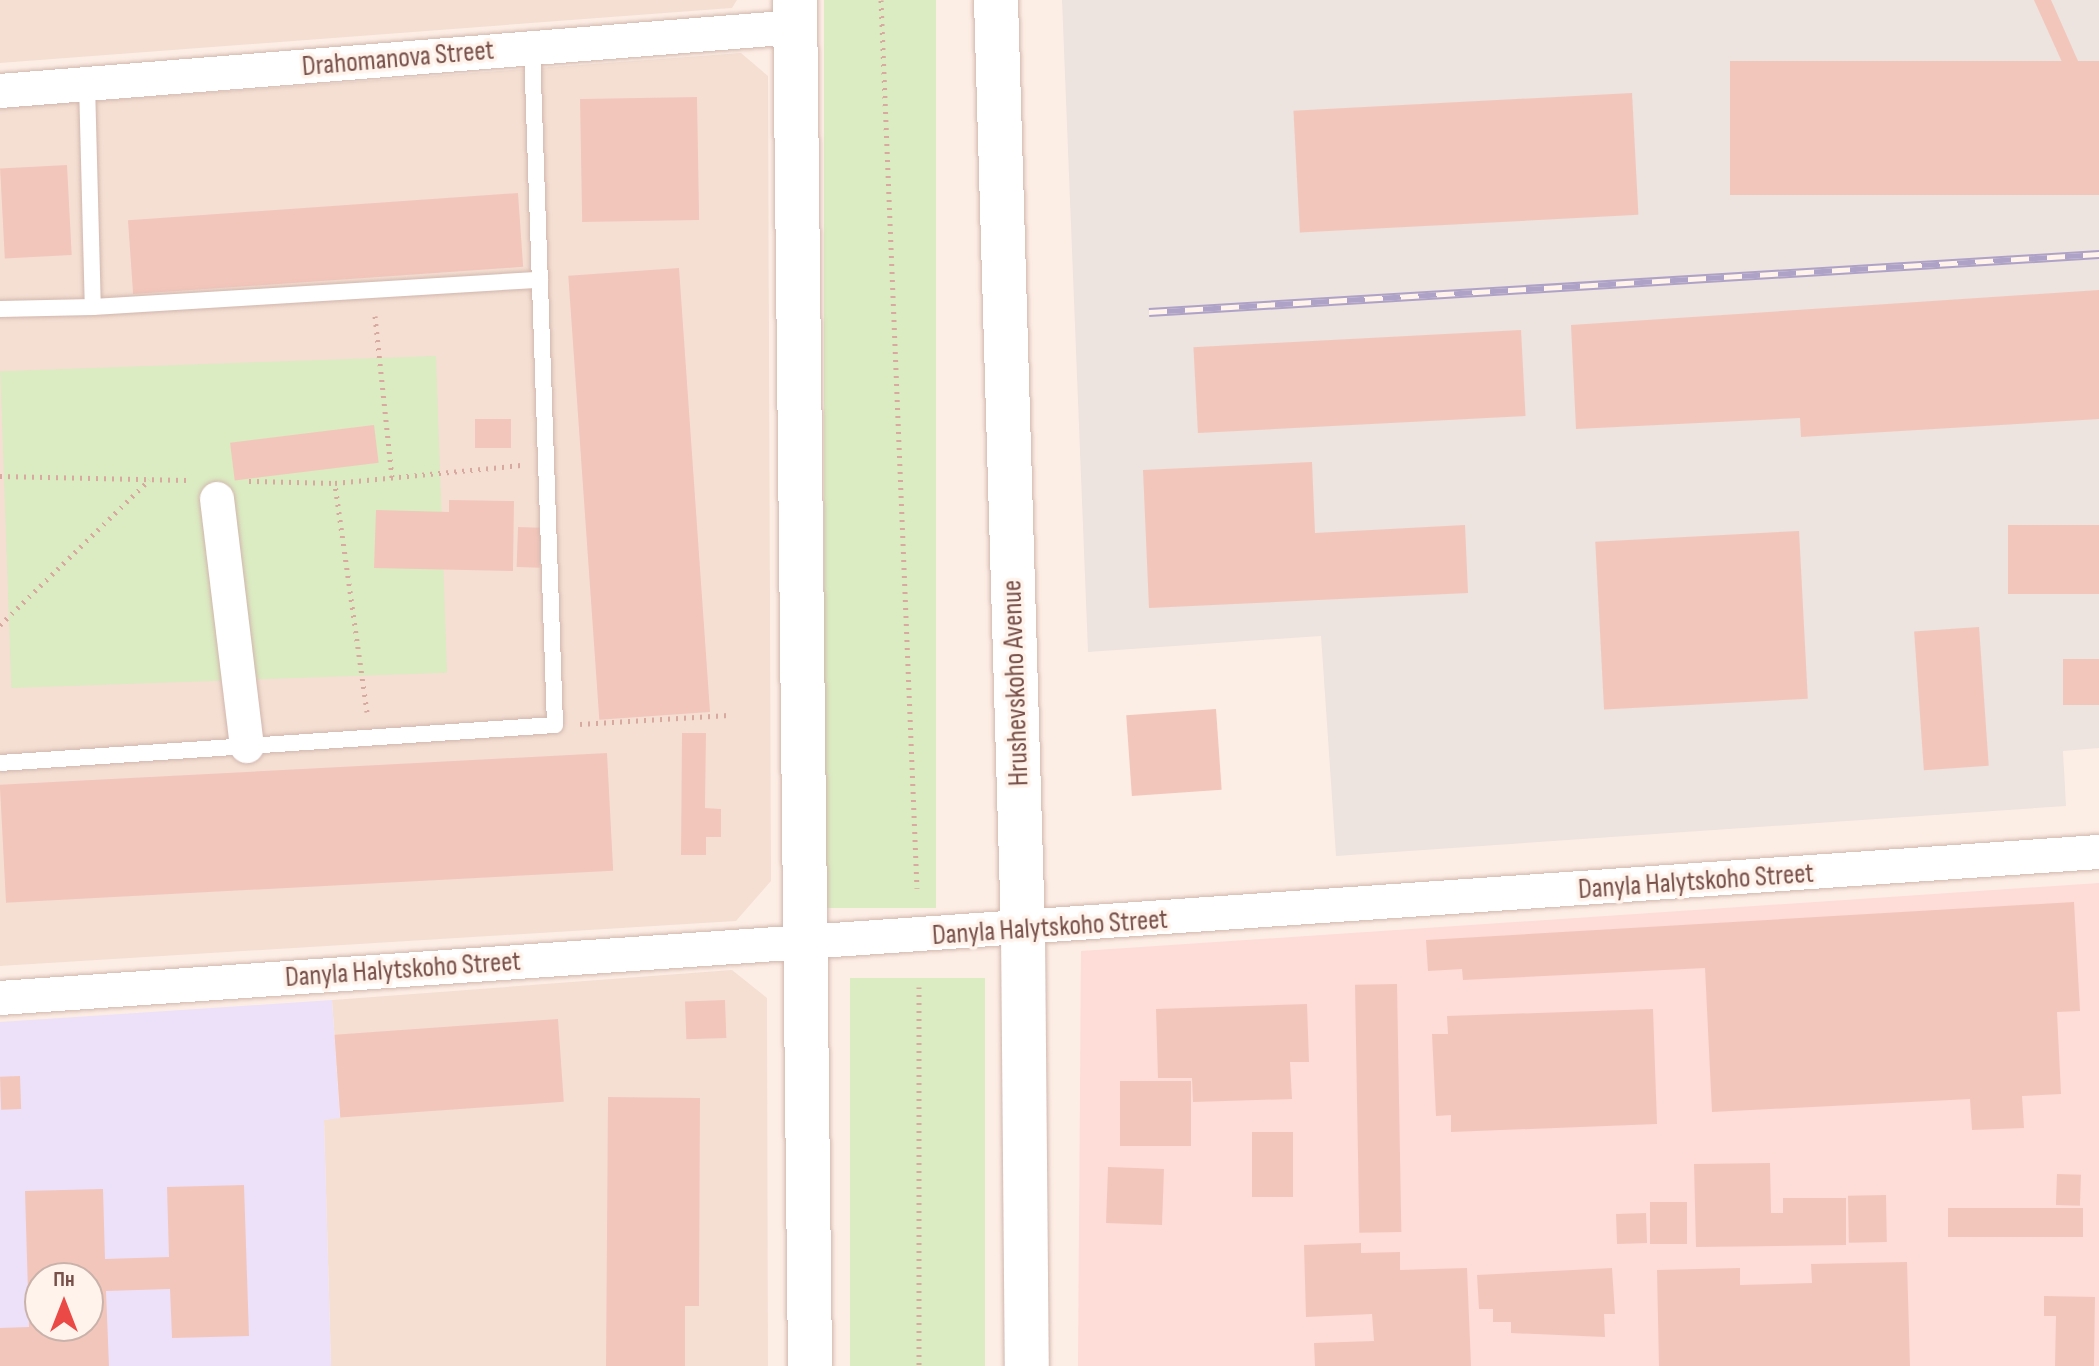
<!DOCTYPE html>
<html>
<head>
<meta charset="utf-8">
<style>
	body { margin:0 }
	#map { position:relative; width:2099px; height:1366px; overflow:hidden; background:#fdeee5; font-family:"Sofia Sans Condensed",sans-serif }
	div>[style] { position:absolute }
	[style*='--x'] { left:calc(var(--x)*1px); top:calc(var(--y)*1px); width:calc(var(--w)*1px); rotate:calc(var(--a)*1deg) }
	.residential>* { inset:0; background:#f5dfd3 }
	.commercial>* { inset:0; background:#fedcd8 }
	.industrial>* { inset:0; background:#ede3df }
	.education>* { inset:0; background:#ece1f9 }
	.green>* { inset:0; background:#dbebc2; transform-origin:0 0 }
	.building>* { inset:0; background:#f3c6bb; transform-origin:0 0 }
	.path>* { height:5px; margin-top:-2.5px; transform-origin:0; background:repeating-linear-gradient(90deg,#d8a99e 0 2px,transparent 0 8px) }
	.roads { filter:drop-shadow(0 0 2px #d1b6ad) drop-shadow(0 0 2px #d1b6ad) }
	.lane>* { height:16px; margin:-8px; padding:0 8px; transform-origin:8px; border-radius:8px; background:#fff }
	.street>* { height:34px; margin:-17px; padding:0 17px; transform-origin:17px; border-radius:17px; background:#fff }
	.secondary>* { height:44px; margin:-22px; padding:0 22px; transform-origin:22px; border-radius:22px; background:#fff }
	.rail>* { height:9px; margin-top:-4.5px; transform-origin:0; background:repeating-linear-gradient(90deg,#fff3eb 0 18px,#afa2c7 0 36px); box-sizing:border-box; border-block:2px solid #afa2c7 }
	span { translate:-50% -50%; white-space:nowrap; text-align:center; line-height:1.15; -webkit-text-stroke:7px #fff3eb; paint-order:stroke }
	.street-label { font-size:28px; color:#775049 }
	.north { position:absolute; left:24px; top:1262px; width:80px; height:80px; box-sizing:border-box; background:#fff3eb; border:2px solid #c9b2aa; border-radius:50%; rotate:0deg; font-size:22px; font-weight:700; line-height:32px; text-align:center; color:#775049 }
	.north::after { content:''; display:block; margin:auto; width:28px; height:36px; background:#ea4946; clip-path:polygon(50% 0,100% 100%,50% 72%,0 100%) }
</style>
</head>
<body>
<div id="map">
	<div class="residential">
		<div style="clip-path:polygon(0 0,737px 0,732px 8px,0 63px)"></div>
		<div style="clip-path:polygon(741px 53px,768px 76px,771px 881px,736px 921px,0 966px,0 108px)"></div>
		<div style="clip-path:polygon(732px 970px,767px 998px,768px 1366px,331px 1366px,324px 1120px,340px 1117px,332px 1000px)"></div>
	</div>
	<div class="commercial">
		<div style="clip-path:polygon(2099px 883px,2099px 1366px,1078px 1366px,1081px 951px)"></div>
	</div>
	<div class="industrial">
		<div style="clip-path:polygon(1062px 0,2099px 0,2099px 748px,2063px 751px,2066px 806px,1336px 856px,1321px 636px,1088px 652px)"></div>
	</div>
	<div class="education">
		<div style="clip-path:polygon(evenodd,332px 1000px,340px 1118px,324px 1120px,331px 1366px,0 1366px,0 1022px,332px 1000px,40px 1278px,88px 1278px,88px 1326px,40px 1326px,40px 1278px)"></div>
	</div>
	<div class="green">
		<div style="left:824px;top:0;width:112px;height:908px"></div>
		<div style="left:436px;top:356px;width:317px;height:436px;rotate:88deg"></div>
		<div style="left:985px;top:978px;width:388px;height:135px;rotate:90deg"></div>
	</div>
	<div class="building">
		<div style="clip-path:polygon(2034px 0,2051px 0,2078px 61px,2062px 62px)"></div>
		<div style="left:2099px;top:61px;width:134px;height:369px;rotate:90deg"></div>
		<div style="left:1632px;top:93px;width:122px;height:339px;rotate:87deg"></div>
		<div style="left:697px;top:97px;width:123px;height:117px;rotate:89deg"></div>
		<div style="left:67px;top:165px;width:90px;height:67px;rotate:87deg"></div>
		<div style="left:518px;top:193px;width:74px;height:391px;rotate:86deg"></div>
		<div style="left:679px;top:268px;width:445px;height:111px;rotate:86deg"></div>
		<div style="clip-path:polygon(2099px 290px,2099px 419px,1801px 437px,1800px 418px,1576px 429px,1571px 325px)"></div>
		<div style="left:1521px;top:330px;width:86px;height:328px;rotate:87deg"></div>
		<div style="left:475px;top:419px;width:36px;height:29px"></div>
		<div style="left:374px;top:425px;width:38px;height:145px;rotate:83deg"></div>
		<div style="clip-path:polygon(1312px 462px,1315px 533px,1465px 525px,1468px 593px,1149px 608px,1143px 470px)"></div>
		<div style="clip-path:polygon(449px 500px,514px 501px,513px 571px,374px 568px,376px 510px,449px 512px)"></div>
		<div style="left:2099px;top:525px;width:69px;height:91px;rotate:90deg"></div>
		<div style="left:518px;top:527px;width:23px;height:40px;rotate:2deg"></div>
		<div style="left:1799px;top:531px;width:168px;height:204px;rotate:87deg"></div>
		<div style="left:1979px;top:627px;width:139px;height:65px;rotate:86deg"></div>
		<div style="left:2099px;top:659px;width:46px;height:36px;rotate:90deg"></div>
		<div style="left:1216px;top:709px;width:81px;height:90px;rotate:86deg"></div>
		<div style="clip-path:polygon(682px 733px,706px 733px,705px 808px,721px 809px,721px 837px,706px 837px,706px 855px,681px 855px)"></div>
		<div style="left:607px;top:753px;width:118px;height:608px;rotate:87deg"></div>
		<div style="clip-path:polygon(2074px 902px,2080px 1011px,2057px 1012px,2061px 1094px,2022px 1096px,2024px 1128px,1972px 1130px,1970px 1099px,1712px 1112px,1705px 968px,1463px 980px,1462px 969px,1428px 971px,1426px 940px)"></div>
		<div style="left:1397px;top:984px;width:248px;height:42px;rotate:89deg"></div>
		<div style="left:725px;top:1000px;width:38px;height:40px;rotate:88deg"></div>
		<div style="clip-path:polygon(1307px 1004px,1309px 1062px,1290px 1062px,1292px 1099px,1193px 1102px,1192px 1078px,1158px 1078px,1156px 1009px)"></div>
		<div style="clip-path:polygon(1653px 1009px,1657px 1124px,1451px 1132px,1451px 1115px,1436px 1116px,1432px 1034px,1448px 1034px,1447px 1016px)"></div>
		<div style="left:558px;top:1019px;width:83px;height:224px;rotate:86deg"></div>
		<div style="left:20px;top:1076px;width:33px;height:20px;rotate:88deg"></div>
		<div style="left:1120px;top:1081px;width:71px;height:65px"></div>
		<div style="clip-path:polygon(608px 1097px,700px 1098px,699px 1306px,685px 1306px,685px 1366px,606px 1366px)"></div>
		<div style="left:1252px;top:1132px;width:41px;height:65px"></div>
		<div style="clip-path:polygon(1770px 1163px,1771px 1213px,1783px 1213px,1783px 1198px,1846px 1198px,1846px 1245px,1696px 1247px,1694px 1164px)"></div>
		<div style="left:1108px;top:1167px;width:56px;height:56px;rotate:2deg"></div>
		<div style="left:2057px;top:1174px;width:24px;height:31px;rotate:2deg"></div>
		<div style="clip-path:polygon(evenodd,244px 1185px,249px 1336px,172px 1338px,170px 1289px,106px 1291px,109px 1366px,0 1366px,0 1328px,29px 1327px,25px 1191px,103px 1189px,105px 1259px,169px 1257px,167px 1187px,244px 1185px,40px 1278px,88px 1278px,88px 1326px,40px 1326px,40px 1278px)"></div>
		<div style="left:1886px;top:1195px;width:47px;height:38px;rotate:89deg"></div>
		<div style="left:1650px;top:1202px;width:37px;height:42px"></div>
		<div style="left:2083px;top:1208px;width:29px;height:135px;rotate:90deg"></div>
		<div style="left:1646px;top:1213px;width:30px;height:30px;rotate:88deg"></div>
		<div style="clip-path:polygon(1361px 1243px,1361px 1253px,1400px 1252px,1400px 1270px,1467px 1268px,1471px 1366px,1315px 1366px,1314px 1343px,1374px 1341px,1372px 1314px,1306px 1317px,1304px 1245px)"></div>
		<div style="clip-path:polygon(1907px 1262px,1910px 1366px,1659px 1366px,1657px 1270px,1740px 1268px,1740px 1285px,1812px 1283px,1811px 1264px)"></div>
		<div style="clip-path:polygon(1612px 1268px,1615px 1314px,1604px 1314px,1605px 1337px,1511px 1333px,1511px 1322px,1493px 1322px,1493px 1309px,1479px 1309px,1477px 1275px)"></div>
		<div style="clip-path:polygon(2044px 1296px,2095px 1297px,2094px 1366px,2055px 1366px,2056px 1316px,2044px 1316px)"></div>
	</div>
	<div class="path">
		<div style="--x:881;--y:0;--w:889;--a:87.68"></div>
		<div style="--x:375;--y:316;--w:163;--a:84"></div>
		<div style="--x:0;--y:476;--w:187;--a:1.2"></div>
		<div style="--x:249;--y:481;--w:86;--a:1.3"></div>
		<div style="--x:0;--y:625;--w:208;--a:-44.2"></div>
		<div style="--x:367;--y:712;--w:231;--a:-98"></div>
		<div style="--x:335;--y:483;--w:187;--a:-5.5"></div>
		<div style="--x:580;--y:724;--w:149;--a:-3.5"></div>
		<div style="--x:919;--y:987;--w:379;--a:90"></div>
	</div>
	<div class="roads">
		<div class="lane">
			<div style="--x:87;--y:84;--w:223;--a:88.5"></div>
			<div style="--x:93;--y:307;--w:448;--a:-3.5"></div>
			<div style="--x:0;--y:309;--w:93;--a:-1.2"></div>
			<div style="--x:0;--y:763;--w:556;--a:-3.92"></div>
			<div style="--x:555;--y:725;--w:676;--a:-91.95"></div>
		</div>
		<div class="street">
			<div style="--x:0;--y:91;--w:799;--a:-4.6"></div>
			<div style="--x:217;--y:499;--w:249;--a:83.1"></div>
			<div style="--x:0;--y:998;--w:2104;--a:-3.98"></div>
		</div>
		<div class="secondary">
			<div style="--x:795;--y:0;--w:1366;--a:89.37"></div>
			<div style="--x:996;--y:0;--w:932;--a:88.34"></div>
			<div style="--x:1023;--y:932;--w:434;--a:89.5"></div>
		</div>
	</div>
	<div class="rail">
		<div style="--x:1149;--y:312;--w:952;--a:-3.49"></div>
	</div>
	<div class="street-label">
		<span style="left:398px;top:59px;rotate:-5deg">Drahomanova Street</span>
		<span style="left:1016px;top:683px;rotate:-92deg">Hrushevskoho Avenue</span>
		<span style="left:1696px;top:882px;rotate:-4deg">Danyla Halytskoho Street</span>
		<span style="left:1050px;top:928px;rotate:-4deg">Danyla Halytskoho Street</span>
		<span style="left:403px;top:970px;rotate:-4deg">Danyla Halytskoho Street</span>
	</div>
	<div class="north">Пн</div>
</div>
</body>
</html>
